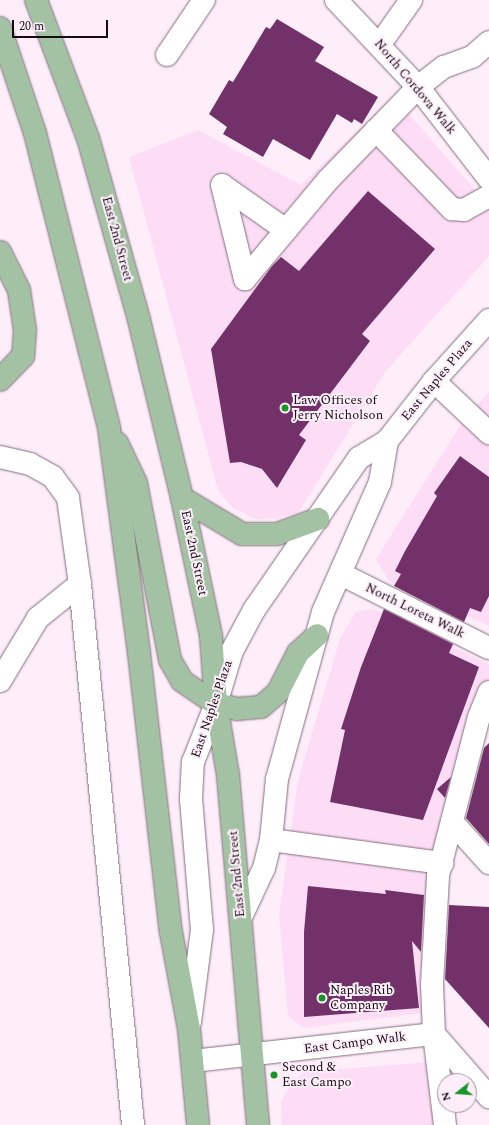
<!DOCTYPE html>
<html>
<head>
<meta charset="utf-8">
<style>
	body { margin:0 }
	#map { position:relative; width:489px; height:1125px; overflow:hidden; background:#fdeef9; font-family:Spectral,serif }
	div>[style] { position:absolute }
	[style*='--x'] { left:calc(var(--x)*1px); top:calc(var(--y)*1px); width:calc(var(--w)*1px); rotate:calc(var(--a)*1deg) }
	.built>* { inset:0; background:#fdddf6 }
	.building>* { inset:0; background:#733169 }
	.roads { filter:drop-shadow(0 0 1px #836d7e) drop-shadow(0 0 1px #836d7e) }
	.minor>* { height:22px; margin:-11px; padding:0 11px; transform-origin:11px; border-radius:11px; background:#fff }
	.major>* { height:22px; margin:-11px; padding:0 11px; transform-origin:11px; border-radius:11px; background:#a3c1a3 }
	.dots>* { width:11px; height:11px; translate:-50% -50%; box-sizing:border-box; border:2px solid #fdeef9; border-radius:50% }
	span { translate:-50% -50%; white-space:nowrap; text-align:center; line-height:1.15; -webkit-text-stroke:4px #fdeef9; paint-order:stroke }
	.street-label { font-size:13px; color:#140c12 }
	.poi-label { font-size:13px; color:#140c12 }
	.left { translate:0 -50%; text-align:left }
	.north { position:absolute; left:437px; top:1073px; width:40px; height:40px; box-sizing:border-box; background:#fdeef9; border:1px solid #a0949d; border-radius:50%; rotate:253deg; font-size:11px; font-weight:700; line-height:16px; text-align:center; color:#140c12 }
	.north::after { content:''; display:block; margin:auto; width:14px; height:18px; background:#159629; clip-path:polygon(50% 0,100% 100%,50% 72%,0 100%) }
	.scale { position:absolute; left:12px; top:20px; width:96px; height:18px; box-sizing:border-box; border:2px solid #140c12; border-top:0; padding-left:5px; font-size:12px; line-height:14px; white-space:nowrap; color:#140c12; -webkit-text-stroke:3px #fdeef9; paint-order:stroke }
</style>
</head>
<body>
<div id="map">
	<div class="built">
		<div style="clip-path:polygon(393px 96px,489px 206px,489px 256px,385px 372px,299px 512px,278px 518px,256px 519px,233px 508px,218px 490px,129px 157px,198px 130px,301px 185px)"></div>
		<div style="clip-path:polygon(489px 392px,489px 626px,389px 581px,376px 559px,463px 421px)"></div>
		<div style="clip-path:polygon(373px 609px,489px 664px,489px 715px,442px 902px,437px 1011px,304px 1028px,288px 1016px,279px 916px,298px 780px,340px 639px,356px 612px)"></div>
		<div style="clip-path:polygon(442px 1061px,448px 1125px,282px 1125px,281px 1102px,292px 1082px,305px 1072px)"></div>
	</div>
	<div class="building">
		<div style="clip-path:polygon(277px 19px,324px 47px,315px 61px,378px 97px,362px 124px,354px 119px,352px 123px,337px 114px,310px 160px,273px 139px,263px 157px,223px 134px,227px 127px,209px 114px,229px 80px,233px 82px,266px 27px,270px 29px)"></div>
		<div style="clip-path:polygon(368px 191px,435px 249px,362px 334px,370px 341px,299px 435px,306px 440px,277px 488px,262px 469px,241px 462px,230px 463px,211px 349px,272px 266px,281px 257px,299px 271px)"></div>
		<div style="clip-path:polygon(460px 456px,489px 477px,489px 596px,481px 612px,470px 608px,464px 622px,394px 586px,401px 574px,395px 571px,405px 551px,437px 496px,434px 493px)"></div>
		<div style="clip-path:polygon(384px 609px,453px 644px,449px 653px,479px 667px,423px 820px,330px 802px,345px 730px,341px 729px,361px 667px)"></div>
		<div style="clip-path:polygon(489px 743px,489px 844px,466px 818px,484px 748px)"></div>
		<div style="clip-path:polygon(451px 777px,445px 798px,437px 789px)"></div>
		<div style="clip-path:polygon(308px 886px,386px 894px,385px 890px,424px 895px,421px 952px,412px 941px,419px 1008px,304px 1017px,304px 932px)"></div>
		<div style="clip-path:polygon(449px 905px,489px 907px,489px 1028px,445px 979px)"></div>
	</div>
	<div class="roads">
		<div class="minor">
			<div style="--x:336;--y:0;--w:120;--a:46.7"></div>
			<div style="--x:418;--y:87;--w:116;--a:52.3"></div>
			<div style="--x:380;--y:44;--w:54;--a:-54.8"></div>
			<div style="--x:167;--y:55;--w:66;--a:-56.1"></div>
			<div style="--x:376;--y:130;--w:110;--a:46.1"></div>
			<div style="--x:452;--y:209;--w:12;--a:5"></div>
			<div style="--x:464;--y:210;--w:29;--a:-29"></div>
			<div style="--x:286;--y:230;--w:78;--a:-144.9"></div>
			<div style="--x:222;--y:185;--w:97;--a:76.3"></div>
			<div style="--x:245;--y:279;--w:129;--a:-50"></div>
			<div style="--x:328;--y:180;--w:129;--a:-45.9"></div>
			<div style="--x:418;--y:87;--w:33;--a:-38"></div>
			<div style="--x:444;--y:67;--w:30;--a:-20"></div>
			<div style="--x:472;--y:57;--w:23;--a:-41"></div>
			<div style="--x:434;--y:381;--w:76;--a:43.4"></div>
			<div style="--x:0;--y:457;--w:31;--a:13"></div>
			<div style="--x:30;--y:464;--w:26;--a:29"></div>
			<div style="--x:53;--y:477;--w:26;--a:54"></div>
			<div style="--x:68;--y:498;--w:87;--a:82.1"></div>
			<div style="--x:80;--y:584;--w:544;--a:84.4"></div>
			<div style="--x:341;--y:574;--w:165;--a:26.6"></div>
			<div style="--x:0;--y:681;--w:74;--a:-58.9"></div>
			<div style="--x:38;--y:618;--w:54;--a:-39"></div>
			<div style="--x:453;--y:823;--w:54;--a:48"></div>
			<div style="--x:271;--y:840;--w:173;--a:7.7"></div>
			<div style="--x:241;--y:917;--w:54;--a:-64.9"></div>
			<div style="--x:264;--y:868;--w:29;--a:-76"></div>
			<div style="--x:271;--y:840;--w:61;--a:-84.4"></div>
			<div style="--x:277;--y:779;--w:173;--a:-74.6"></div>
			<div style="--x:323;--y:612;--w:142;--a:-66.3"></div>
			<div style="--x:380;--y:482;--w:42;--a:-80.3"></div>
			<div style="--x:190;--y:1022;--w:93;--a:-82.6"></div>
			<div style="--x:202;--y:930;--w:132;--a:-94.8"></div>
			<div style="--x:191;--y:798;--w:36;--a:-87"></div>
			<div style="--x:193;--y:762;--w:62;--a:-68.4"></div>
			<div style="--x:216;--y:704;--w:55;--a:-73.2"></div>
			<div style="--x:232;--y:651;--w:47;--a:-61.8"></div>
			<div style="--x:254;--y:610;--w:185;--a:-55.4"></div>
			<div style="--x:359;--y:458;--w:33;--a:-31"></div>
			<div style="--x:387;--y:441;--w:76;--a:-51.9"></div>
			<div style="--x:434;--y:381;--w:82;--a:-48"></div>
			<div style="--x:193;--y:1061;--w:243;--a:-6.4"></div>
			<div style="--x:434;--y:1034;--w:84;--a:48.9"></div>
			<div style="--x:445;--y:1125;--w:92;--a:-96.9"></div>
			<div style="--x:434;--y:1034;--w:50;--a:-92.3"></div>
			<div style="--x:432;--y:984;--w:109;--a:-86.8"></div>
			<div style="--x:438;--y:875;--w:163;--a:-75.5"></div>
			<div style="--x:479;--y:717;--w:27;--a:-68"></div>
		</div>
		<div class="major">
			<div style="--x:36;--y:0;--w:147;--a:69.4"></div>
			<div style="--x:88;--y:138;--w:189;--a:74.3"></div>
			<div style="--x:139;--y:320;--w:183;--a:76.4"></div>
			<div style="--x:182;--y:498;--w:141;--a:78.1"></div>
			<div style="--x:211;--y:636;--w:68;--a:85.8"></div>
			<div style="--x:216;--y:704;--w:72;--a:80.4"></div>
			<div style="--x:228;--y:775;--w:351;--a:85.1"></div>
			<div style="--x:0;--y:28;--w:111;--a:71.6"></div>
			<div style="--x:35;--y:133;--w:304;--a:75.9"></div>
			<div style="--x:109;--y:428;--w:227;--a:82.4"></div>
			<div style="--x:139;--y:653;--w:281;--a:83.5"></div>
			<div style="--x:171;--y:932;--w:99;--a:79.5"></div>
			<div style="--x:189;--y:1029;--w:96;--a:84.6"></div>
			<div style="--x:0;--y:252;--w:42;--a:63.4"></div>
			<div style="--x:19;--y:290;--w:40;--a:81.5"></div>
			<div style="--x:25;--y:330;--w:26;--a:94"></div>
			<div style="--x:23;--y:356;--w:33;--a:134"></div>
			<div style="--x:117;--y:443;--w:44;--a:64.6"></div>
			<div style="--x:136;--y:483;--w:180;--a:79.1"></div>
			<div style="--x:170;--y:660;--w:24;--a:60"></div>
			<div style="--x:182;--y:681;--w:41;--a:34.1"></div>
			<div style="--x:216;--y:704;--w:22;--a:13"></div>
			<div style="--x:237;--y:709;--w:24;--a:-5"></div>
			<div style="--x:261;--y:707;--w:23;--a:-41"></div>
			<div style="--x:278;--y:692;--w:44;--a:-62.9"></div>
			<div style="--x:298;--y:653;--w:26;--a:-43"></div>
			<div style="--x:182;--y:498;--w:70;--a:31"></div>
			<div style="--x:242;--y:534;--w:35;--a:0"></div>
			<div style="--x:277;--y:534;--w:44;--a:-20.1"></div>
		</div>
	</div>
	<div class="dots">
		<div style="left:285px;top:408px;background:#159629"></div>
		<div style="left:322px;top:998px;background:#159629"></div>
		<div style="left:274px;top:1075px;background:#159629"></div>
	</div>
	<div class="street-label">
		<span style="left:415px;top:87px;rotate:50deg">North Cordova Walk</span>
		<span style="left:117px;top:239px;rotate:75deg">East 2nd Street</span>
		<span style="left:437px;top:380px;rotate:-50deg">East Naples Plaza</span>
		<span style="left:194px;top:553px;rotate:78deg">East 2nd Street</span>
		<span style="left:415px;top:611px;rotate:26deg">North Loreta Walk</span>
		<span style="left:212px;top:709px;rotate:-71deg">East Naples Plaza</span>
		<span style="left:237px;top:874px;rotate:-95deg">East 2nd Street</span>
		<span style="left:355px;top:1043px;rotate:-7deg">East Campo Walk</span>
	</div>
	<div class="poi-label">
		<span class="left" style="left:293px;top:408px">Law Offices of<br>Jerry Nicholson</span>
		<span class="left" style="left:330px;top:998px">Naples Rib<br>Company</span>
		<span class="left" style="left:282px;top:1075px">Second &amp;<br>East Campo</span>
	</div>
	<div class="north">N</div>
	<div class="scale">20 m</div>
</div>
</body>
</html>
